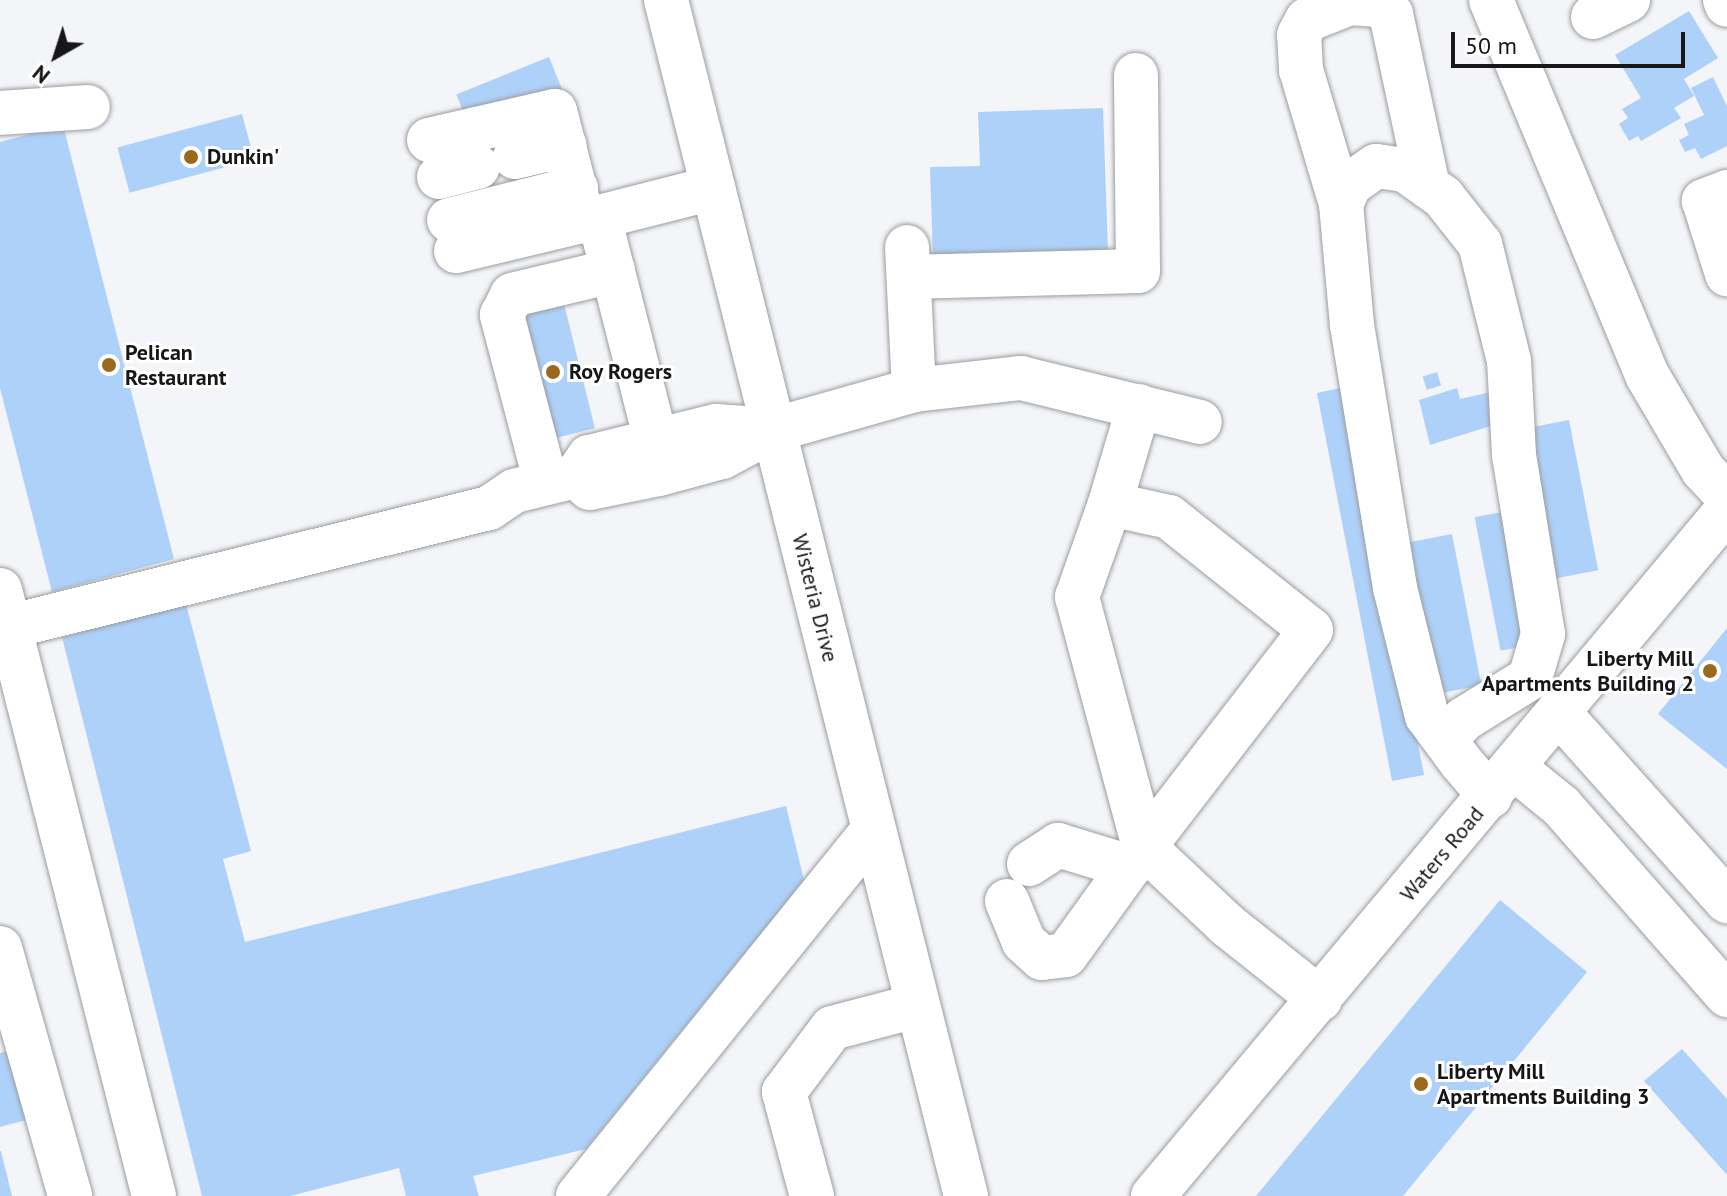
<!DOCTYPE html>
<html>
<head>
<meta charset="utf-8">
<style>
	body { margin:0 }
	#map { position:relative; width:1727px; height:1196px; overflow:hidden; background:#f3f5f8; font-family:"PT Sans",sans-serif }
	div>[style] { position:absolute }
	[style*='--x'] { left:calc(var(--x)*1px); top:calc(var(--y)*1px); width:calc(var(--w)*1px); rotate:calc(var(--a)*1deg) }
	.building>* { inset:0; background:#aed1f9; transform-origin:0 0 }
	.roads { filter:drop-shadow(0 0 2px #9b9d9f) drop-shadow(0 0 2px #9b9d9f) }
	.minor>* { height:44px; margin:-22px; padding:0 22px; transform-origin:22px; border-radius:22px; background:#fff }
	.dots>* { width:22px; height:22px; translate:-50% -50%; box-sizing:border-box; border:4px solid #fff; border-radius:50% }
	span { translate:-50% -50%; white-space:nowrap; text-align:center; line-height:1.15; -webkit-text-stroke:6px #fff; paint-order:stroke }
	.poi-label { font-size:22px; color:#171718; font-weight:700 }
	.left { translate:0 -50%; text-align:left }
	.right { translate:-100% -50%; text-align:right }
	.street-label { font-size:22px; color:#171718 }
	.north { position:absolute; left:16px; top:16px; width:80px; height:80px; -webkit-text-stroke:6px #fff; paint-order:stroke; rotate:219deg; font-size:22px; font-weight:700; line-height:32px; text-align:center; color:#171718 }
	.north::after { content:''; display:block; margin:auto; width:28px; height:36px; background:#171718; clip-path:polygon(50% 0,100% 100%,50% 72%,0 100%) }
	.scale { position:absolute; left:1451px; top:32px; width:234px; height:36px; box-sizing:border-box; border:4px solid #171718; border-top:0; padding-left:10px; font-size:24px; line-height:28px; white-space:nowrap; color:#171718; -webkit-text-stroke:6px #fff; paint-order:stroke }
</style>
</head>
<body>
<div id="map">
	<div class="building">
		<div style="clip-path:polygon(1689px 11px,1718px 58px,1684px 79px,1694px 96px,1674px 108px,1681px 118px,1641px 141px,1638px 136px,1629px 141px,1619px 124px,1628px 118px,1622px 109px,1641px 98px,1615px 55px)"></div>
		<div style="left:549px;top:57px;width:40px;height:100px;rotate:68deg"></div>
		<div style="clip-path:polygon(1713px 77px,1727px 106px,1727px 146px,1701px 159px,1695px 148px,1685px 152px,1679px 140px,1689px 135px,1684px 124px,1704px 115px,1691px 88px)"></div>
		<div style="clip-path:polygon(1103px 108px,1108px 253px,933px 259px,930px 167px,980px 166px,978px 112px)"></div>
		<div style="left:242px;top:114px;width:47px;height:129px;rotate:75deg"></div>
		<div style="clip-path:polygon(63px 125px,174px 559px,52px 592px,0 388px,0 142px)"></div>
		<div style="left:564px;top:304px;width:128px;height:52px;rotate:76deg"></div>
		<div style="left:1437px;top:372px;width:14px;height:15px;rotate:73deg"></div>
		<div style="clip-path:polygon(1355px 385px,1360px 446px,1424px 775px,1392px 781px,1317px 393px)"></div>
		<div style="clip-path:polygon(1457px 388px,1460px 399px,1491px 392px,1500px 423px,1430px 445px,1419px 400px)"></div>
		<div style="left:1569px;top:420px;width:153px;height:48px;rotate:79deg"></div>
		<div style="left:1507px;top:511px;width:136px;height:33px;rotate:79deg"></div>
		<div style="left:1452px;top:534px;width:154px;height:50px;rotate:79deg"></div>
		<div style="clip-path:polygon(186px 604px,251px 851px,223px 859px,245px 942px,786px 806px,804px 880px,586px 1149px,473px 1176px,479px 1196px,406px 1196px,399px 1168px,290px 1196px,202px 1196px,62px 637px)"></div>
		<div style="clip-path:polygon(1727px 628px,1727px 769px,1658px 714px)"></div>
		<div style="clip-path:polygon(1500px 900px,1587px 972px,1403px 1196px,1256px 1196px)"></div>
		<div style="clip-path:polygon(1682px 1049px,1727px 1099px,1727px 1175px,1644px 1081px)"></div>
		<div style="clip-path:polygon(13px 1050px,30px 1119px,0 1127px,0 1053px)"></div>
		<div style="clip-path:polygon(0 1151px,1px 1151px,12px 1196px,0 1196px)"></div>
	</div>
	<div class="roads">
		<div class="minor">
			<div style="--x:666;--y:0;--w:1233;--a:75.92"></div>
			<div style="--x:1491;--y:0;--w:406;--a:67.4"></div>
			<div style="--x:1647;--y:375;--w:110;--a:59.5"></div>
			<div style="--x:1703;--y:470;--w:35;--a:47"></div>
			<div style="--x:1725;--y:0;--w:5;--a:68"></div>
			<div style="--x:1593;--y:17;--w:39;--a:-26"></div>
			<div style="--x:0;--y:113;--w:88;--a:-3.9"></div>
			<div style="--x:429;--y:140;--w:129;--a:-13"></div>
			<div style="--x:555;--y:111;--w:114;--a:75.7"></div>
			<div style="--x:515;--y:157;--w:51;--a:-13.5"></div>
			<div style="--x:439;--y:177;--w:40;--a:-14.4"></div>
			<div style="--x:1727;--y:192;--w:25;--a:159"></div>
			<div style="--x:1704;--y:201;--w:77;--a:72.5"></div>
			<div style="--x:1341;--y:204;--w:140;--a:-106.6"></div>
			<div style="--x:1301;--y:70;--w:35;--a:-93"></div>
			<div style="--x:1299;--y:35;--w:17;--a:-62"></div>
			<div style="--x:1307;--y:20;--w:46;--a:-21.6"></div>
			<div style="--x:1350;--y:3;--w:28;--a:4"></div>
			<div style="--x:1378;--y:5;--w:16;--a:35"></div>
			<div style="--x:1391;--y:14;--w:176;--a:77.9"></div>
			<div style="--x:599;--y:217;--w:118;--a:-14.3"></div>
			<div style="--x:449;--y:220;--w:131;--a:-14.1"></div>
			<div style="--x:456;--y:251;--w:147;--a:-13.4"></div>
			<div style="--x:599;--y:217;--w:231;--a:75.7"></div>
			<div style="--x:909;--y:277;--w:229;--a:-1.5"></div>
			<div style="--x:1138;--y:271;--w:196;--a:-90.6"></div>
			<div style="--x:914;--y:390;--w:108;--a:-6.4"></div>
			<div style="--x:1021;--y:378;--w:184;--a:13.8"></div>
			<div style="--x:576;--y:476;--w:18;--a:41"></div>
			<div style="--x:590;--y:488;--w:70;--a:-11.5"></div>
			<div style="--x:659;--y:474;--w:65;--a:-15.1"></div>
			<div style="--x:722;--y:457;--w:58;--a:-27.9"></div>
			<div style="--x:773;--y:430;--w:147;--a:-15.8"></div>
			<div style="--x:914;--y:390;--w:143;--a:-92.8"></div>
			<div style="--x:546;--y:483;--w:174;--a:-104.7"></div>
			<div style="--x:502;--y:315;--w:22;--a:-63"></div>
			<div style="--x:512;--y:295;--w:104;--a:-13.4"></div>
			<div style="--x:1110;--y:504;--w:60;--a:12.4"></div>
			<div style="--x:1169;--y:517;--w:181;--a:38.5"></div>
			<div style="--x:1311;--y:630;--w:274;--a:127.6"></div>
			<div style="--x:1144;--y:847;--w:259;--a:-105"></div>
			<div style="--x:1077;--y:597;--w:99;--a:-70.5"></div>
			<div style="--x:1110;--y:504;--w:102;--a:-73.5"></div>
			<div style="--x:0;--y:590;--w:625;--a:75.74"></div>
			<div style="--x:0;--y:629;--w:504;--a:-13.9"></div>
			<div style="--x:489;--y:508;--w:30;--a:-34"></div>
			<div style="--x:514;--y:491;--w:64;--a:-13.6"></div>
			<div style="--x:576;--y:476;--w:23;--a:-56"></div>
			<div style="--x:589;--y:457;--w:131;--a:-13.7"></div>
			<div style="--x:716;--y:426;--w:57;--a:4"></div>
			<div style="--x:1558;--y:712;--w:254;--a:48.2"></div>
			<div style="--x:1445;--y:740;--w:28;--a:-48"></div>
			<div style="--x:1464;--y:719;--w:78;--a:-31.8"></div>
			<div style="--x:1530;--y:678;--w:46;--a:-73.5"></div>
			<div style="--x:1543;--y:634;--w:181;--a:-99.2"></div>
			<div style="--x:1514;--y:455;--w:94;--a:-93"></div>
			<div style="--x:1509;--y:361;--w:121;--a:-103.9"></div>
			<div style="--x:1480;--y:244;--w:60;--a:-128.2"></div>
			<div style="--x:1443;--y:197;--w:47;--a:-144.6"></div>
			<div style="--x:1405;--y:170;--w:29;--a:-172"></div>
			<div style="--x:1376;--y:166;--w:32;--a:145"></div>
			<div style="--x:1350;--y:184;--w:22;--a:114"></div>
			<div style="--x:1341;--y:204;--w:121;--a:84.8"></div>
			<div style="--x:1352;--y:325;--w:266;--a:80.7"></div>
			<div style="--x:1395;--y:588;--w:132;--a:76"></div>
			<div style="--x:1427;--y:716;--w:57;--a:53.5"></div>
			<div style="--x:1461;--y:762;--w:45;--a:49.5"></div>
			<div style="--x:1513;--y:767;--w:62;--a:39.1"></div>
			<div style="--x:1561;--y:806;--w:252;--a:48.7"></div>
			<div style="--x:1029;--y:864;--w:35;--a:-33"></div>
			<div style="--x:1058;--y:845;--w:75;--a:17"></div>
			<div style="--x:1007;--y:901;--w:44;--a:67.5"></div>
			<div style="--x:1024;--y:942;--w:24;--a:42"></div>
			<div style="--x:1042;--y:958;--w:24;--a:-7"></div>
			<div style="--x:1066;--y:955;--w:133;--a:-54.2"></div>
			<div style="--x:1144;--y:847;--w:114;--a:43.2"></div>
			<div style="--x:1227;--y:925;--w:119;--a:38.5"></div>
			<div style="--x:0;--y:948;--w:258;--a:74.2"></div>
			<div style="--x:578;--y:1196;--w:470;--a:-51.1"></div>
			<div style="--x:812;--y:1196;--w:108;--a:-105.1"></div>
			<div style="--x:784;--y:1092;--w:80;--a:-53.1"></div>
			<div style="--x:832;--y:1028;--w:87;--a:-14.7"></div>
			<div style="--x:1153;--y:1196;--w:894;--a:-50.08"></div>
		</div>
	</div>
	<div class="dots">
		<div style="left:191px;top:157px;background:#9b691d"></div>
		<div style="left:109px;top:365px;background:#9b691d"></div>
		<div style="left:553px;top:372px;background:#9b691d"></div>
		<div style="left:1710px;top:671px;background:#9b691d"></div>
		<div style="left:1421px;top:1084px;background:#9b691d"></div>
	</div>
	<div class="poi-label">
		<span class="left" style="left:207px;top:157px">Dunkin'</span>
		<span class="left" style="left:125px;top:365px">Pelican<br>Restaurant</span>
		<span class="left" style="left:569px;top:372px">Roy Rogers</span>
		<span class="right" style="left:1694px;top:671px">Liberty Mill<br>Apartments Building 2</span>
		<span class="left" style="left:1437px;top:1084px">Liberty Mill<br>Apartments Building 3</span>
	</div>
	<div class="street-label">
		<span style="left:815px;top:598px;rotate:76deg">Wisteria Drive</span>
		<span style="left:1442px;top:854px;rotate:-50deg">Waters Road</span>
	</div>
	<div class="north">N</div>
	<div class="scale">50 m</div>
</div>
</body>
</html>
